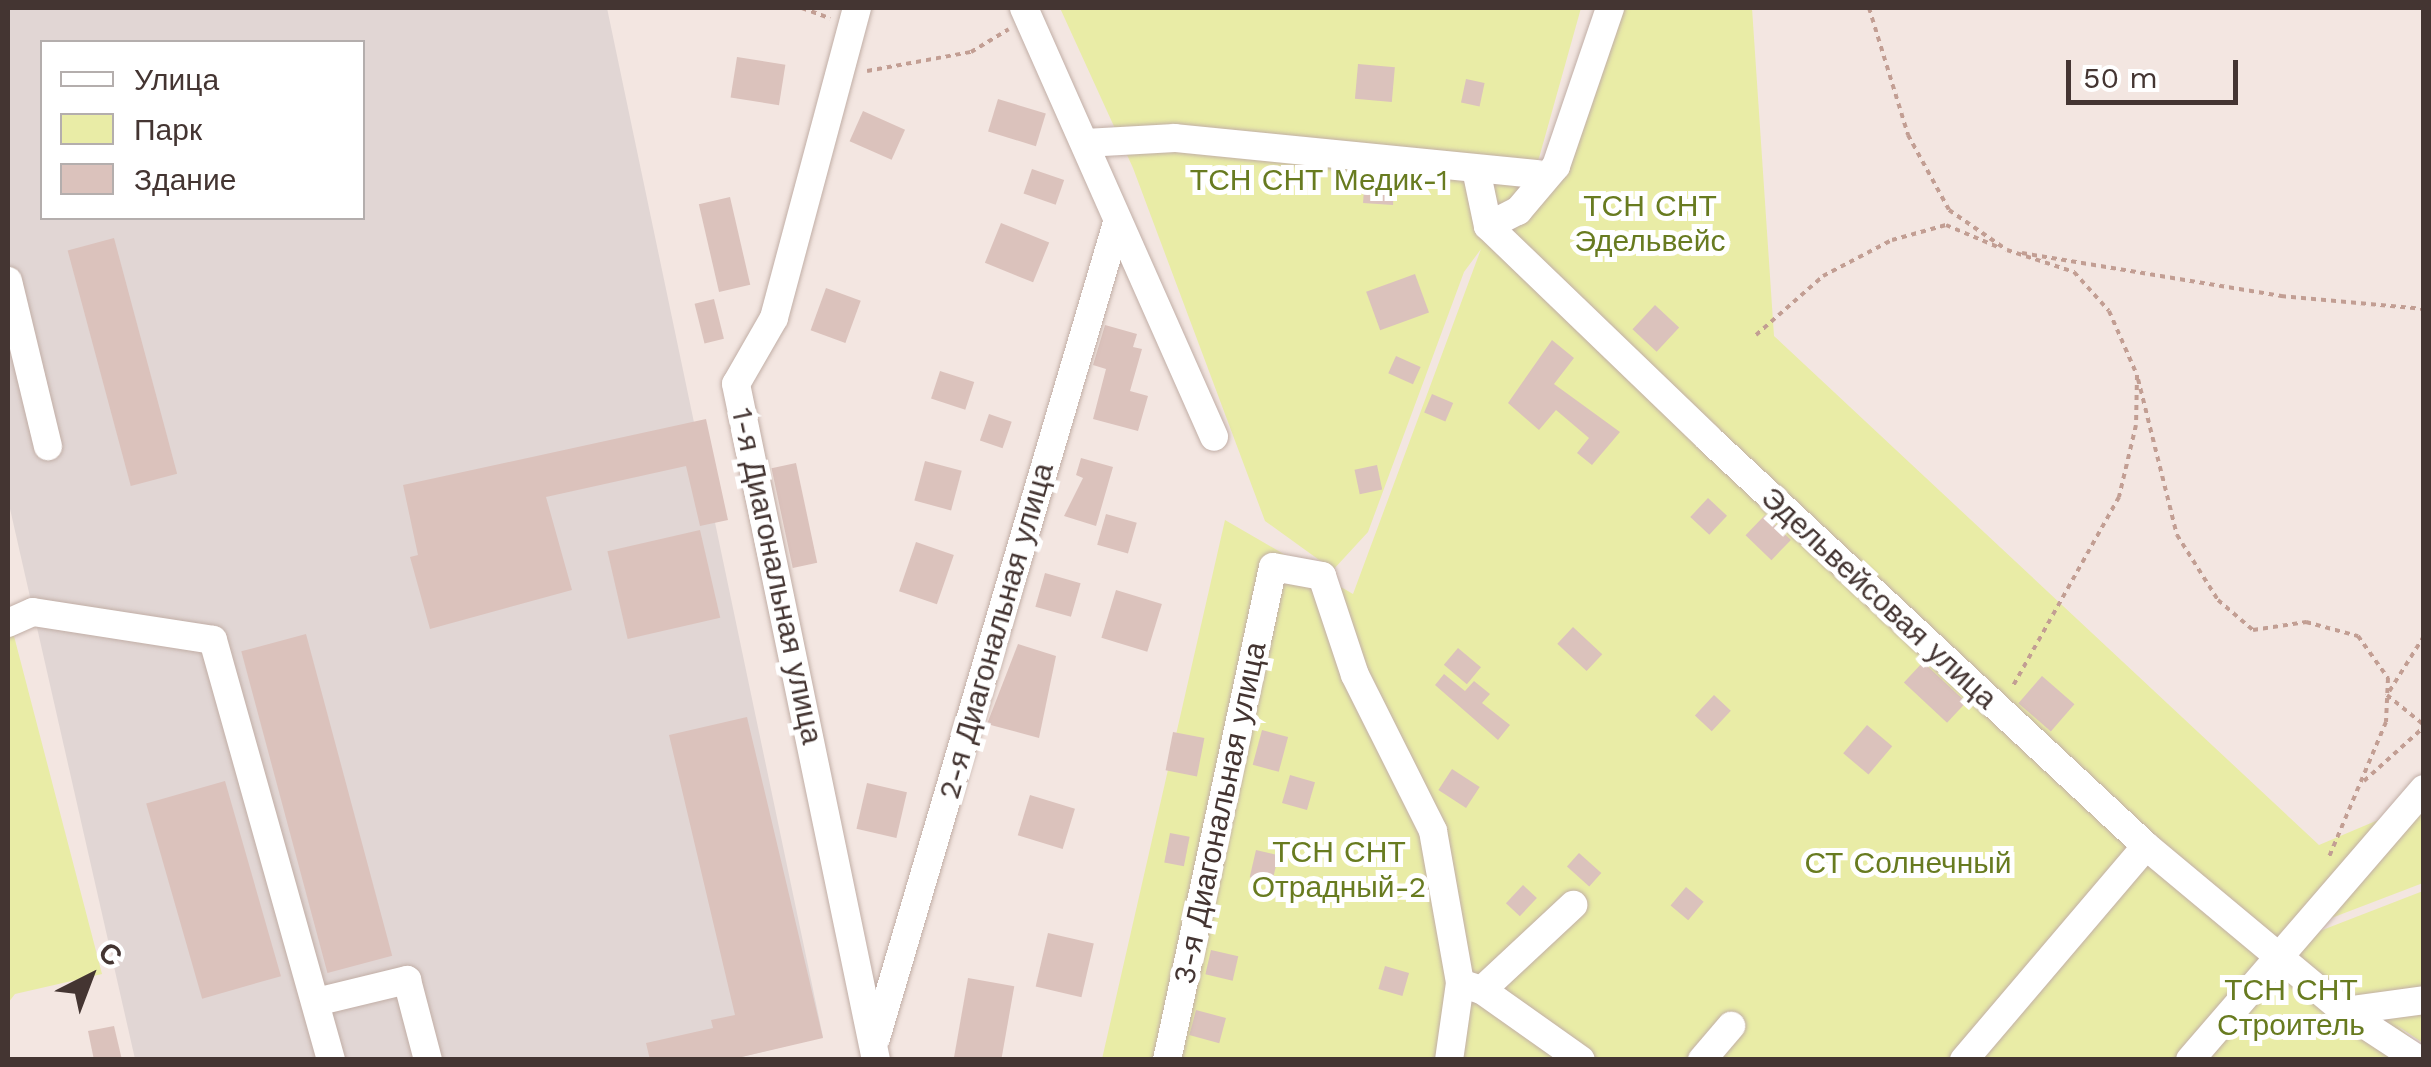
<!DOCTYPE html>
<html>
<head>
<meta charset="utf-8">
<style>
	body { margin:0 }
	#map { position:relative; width:2431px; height:1067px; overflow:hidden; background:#f3e6e1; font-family:"Work Sans",sans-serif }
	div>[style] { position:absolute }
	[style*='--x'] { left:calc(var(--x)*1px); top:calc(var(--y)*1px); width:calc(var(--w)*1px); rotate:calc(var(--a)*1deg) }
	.industrial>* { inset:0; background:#e1d6d4 }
	.green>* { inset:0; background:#e9eca6 }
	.building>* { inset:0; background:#dbc2bc; transform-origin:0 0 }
	.path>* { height:4px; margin-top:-2px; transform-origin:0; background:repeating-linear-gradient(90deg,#c29e93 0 5px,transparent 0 10px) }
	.roads { filter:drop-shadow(0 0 2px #c1aea6) drop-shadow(0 0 2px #c1aea6) }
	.minor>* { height:28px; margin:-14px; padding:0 14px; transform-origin:14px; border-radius:14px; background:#fff }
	span { translate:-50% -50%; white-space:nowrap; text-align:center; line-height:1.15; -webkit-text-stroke:10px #fff; paint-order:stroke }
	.park-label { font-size:30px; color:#687b20 }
	.street-label { font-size:30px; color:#443532 }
	.frame { position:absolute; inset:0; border:10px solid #443532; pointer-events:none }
	.legend { position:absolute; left:40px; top:40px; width:325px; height:180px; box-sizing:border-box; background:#fff; border:2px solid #b4aead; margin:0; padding:12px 18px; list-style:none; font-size:30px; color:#443532 }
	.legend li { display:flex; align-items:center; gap:20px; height:50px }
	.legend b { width:50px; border:2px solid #b4aead }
	.north { position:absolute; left:40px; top:927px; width:100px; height:100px; -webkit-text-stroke:8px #fff; paint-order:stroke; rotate:42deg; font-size:28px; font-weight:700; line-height:40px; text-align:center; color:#443532 }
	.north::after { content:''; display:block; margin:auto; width:35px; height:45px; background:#443532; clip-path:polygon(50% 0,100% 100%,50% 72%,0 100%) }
	.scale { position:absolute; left:2066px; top:60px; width:172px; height:45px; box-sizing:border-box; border:5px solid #443532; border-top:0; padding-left:12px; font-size:30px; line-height:35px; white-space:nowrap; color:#443532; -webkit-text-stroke:8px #fff; paint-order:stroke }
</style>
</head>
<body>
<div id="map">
	<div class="industrial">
		<div style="clip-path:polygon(evenodd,8px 8px,607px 8px,823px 1037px,729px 1060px,135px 1059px,8px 500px,8px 8px,42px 42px,362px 42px,362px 218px,42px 218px,42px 42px)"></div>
	</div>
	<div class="green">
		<div style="clip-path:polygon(1060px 8px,1581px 8px,1539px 158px,1503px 213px,1547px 166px,1601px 8px,1752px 8px,1774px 336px,2319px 845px,2423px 801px,2423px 883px,2287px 935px,2294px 941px,2423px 891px,2423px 1043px,2396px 1025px,2423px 1048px,2423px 1059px,1102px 1059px,1225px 520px,1353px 594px,1481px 249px,1464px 272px,1368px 532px,1333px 570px,1265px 521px,1133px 168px)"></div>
		<div style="clip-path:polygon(8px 613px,102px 974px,15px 994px,8px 1003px)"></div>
	</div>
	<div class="building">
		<div style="left:737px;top:57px;width:49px;height:41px;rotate:9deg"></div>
		<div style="left:1358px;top:64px;width:37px;height:35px;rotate:5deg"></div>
		<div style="left:1466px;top:79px;width:19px;height:24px;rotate:12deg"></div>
		<div style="left:998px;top:99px;width:50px;height:34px;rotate:17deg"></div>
		<div style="left:863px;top:111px;width:46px;height:33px;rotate:24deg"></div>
		<div style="left:1032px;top:169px;width:34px;height:26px;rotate:19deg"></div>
		<div style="left:1365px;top:175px;width:30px;height:28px;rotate:4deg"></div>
		<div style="left:730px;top:197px;width:90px;height:32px;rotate:77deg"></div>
		<div style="left:1001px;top:223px;width:52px;height:43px;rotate:22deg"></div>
		<div style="left:114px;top:238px;width:244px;height:48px;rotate:75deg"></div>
		<div style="left:1415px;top:274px;width:41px;height:52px;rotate:70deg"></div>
		<div style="left:826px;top:288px;width:37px;height:45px;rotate:20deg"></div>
		<div style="left:714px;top:299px;width:41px;height:20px;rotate:76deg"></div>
		<div style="left:1655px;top:305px;width:33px;height:33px;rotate:43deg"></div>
		<div style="clip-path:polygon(1105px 325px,1137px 334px,1133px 347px,1142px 349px,1130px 391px,1148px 396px,1138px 431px,1093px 419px,1106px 369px,1093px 365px)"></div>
		<div style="clip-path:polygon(1552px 340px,1574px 358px,1554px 384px,1620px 432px,1592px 465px,1577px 453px,1589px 438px,1556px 410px,1539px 430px,1508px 403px)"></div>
		<div style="left:1396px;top:356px;width:27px;height:19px;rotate:24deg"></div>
		<div style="left:940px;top:371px;width:36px;height:29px;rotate:18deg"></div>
		<div style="left:1432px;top:394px;width:23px;height:20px;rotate:23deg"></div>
		<div style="left:989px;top:414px;width:24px;height:28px;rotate:19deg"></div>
		<div style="clip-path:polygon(706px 419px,728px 520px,700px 526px,686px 466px,546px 497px,572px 590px,430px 629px,410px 557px,418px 555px,403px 485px)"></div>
		<div style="clip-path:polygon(1081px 458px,1113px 467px,1096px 526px,1064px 516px,1083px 478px,1076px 475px)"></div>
		<div style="left:925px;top:461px;width:38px;height:41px;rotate:15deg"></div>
		<div style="left:796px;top:463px;width:102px;height:25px;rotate:78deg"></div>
		<div style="left:1377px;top:465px;width:25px;height:23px;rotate:78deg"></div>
		<div style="left:1708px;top:498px;width:26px;height:26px;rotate:43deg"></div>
		<div style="left:1106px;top:514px;width:32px;height:32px;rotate:16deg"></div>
		<div style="left:1765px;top:515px;width:36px;height:28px;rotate:44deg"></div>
		<div style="left:700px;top:530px;width:90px;height:95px;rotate:77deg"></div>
		<div style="left:916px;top:542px;width:40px;height:52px;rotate:19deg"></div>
		<div style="left:1045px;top:573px;width:37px;height:35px;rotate:16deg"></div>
		<div style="left:1116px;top:590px;width:48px;height:50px;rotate:17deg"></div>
		<div style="left:1573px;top:627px;width:40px;height:23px;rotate:43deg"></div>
		<div style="left:306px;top:634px;width:333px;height:67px;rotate:75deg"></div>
		<div style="clip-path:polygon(1018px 644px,1056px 656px,1039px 738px,987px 724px)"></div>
		<div style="left:1458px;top:648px;width:30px;height:22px;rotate:40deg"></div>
		<div style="left:1923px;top:662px;width:59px;height:28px;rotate:43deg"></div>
		<div style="clip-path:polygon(1444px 674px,1465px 691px,1474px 681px,1490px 694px,1482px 703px,1510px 725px,1498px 740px,1435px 685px)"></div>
		<div style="left:2042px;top:676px;width:43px;height:36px;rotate:41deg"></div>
		<div style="left:1714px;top:695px;width:23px;height:28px;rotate:43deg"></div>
		<div style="clip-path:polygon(747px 717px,823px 1038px,729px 1060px,650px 1060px,646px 1043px,713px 1028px,711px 1020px,735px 1015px,669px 735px)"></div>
		<div style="left:1867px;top:725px;width:33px;height:37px;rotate:40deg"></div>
		<div style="left:1262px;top:730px;width:27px;height:36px;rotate:15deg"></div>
		<div style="left:1173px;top:732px;width:32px;height:39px;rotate:11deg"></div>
		<div style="left:1452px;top:769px;width:33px;height:25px;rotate:33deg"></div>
		<div style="left:1290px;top:775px;width:26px;height:29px;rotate:16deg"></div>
		<div style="left:225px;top:781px;width:203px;height:82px;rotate:74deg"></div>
		<div style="left:867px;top:783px;width:41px;height:47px;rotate:13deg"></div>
		<div style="left:1030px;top:795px;width:47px;height:42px;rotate:17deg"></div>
		<div style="left:1170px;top:833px;width:20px;height:30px;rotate:11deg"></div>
		<div style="left:1256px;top:850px;width:23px;height:28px;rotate:13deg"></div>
		<div style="left:1579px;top:853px;width:30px;height:18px;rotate:42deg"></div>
		<div style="left:1523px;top:885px;width:19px;height:25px;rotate:43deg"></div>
		<div style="left:1686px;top:887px;width:23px;height:24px;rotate:40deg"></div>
		<div style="left:1048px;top:933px;width:47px;height:55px;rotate:13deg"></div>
		<div style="left:1211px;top:950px;width:28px;height:25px;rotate:13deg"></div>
		<div style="left:1385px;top:966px;width:25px;height:24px;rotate:16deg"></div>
		<div style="left:968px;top:978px;width:47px;height:83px;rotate:10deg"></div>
		<div style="left:1196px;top:1010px;width:31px;height:26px;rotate:15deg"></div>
		<div style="clip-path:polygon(114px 1026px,122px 1060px,94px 1060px,88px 1031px)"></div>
	</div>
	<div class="path">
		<div style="--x:802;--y:8;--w:30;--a:20"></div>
		<div style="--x:1869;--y:8;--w:133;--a:72.9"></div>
		<div style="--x:1908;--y:135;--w:85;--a:61.3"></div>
		<div style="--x:1949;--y:210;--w:70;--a:34.6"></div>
		<div style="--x:2007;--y:250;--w:71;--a:18.2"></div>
		<div style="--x:2074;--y:272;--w:52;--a:48.1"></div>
		<div style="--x:2109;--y:311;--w:70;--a:66.4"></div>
		<div style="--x:2137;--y:375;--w:50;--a:91.1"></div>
		<div style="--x:2136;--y:425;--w:74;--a:103.3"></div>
		<div style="--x:2119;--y:497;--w:219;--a:119.3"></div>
		<div style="--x:867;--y:71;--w:106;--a:-10.4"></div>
		<div style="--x:971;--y:52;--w:44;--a:-31.2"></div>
		<div style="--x:2022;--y:253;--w:263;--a:9.4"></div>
		<div style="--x:2281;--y:296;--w:144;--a:5.2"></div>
		<div style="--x:1756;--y:335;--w:89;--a:-41.4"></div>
		<div style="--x:1823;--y:276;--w:78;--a:-27.6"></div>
		<div style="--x:1892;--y:240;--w:56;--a:-15.5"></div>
		<div style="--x:1946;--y:225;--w:56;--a:22.9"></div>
		<div style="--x:2138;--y:379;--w:161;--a:76"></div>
		<div style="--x:2177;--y:535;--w:77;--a:57.8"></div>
		<div style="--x:2218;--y:600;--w:46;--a:40.6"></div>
		<div style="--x:2253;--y:630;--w:54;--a:-8.6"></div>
		<div style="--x:2306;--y:622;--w:54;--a:15.1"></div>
		<div style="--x:2358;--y:636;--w:52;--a:54.5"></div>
		<div style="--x:2388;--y:678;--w:44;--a:92.6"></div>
		<div style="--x:2386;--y:722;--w:149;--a:112.9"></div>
		<div style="--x:2424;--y:636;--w:70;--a:122.1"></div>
		<div style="--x:2387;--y:695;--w:48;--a:39"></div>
		<div style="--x:2364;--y:781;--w:81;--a:-42"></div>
	</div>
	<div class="roads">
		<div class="minor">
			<div style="--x:857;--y:8;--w:321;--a:105"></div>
			<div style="--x:774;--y:318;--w:76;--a:119.9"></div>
			<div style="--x:736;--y:384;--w:690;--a:78.3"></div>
			<div style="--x:1024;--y:8;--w:469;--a:66.1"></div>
			<div style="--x:1085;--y:143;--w:90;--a:-3.2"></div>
			<div style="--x:1175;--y:138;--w:364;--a:5.7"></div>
			<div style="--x:1477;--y:174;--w:53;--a:78.1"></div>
			<div style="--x:1488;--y:226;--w:307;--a:43.9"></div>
			<div style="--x:1709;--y:439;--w:597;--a:42.96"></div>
			<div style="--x:2146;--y:846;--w:258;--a:39.8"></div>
			<div style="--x:2344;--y:1011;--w:90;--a:33.2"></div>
			<div style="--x:1488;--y:226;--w:34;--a:-27"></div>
			<div style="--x:1518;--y:211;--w:59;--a:-49.8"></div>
			<div style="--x:1556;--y:166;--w:167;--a:-71.1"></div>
			<div style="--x:8;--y:281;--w:170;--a:76.4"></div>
			<div style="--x:8;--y:623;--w:27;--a:-24"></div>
			<div style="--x:33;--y:612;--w:182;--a:8.8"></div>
			<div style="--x:213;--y:640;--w:436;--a:74.3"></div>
			<div style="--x:1460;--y:983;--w:23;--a:18"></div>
			<div style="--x:1482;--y:990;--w:121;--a:35.3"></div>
			<div style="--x:1482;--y:990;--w:125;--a:-43"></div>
			<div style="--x:316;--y:1002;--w:94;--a:-13.6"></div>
			<div style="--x:407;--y:980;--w:83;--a:75.3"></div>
			<div style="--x:2344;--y:1011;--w:81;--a:-7.8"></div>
			<div style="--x:876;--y:1038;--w:850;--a:-73.53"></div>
			<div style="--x:1167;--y:1060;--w:504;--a:-77.87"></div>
			<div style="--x:1273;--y:567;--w:50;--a:10.4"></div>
			<div style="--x:1322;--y:576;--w:104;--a:71.6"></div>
			<div style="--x:1355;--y:675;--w:174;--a:63.4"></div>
			<div style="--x:1433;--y:831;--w:154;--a:79.9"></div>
			<div style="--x:1460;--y:983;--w:78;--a:98.1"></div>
			<div style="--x:1702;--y:1060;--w:45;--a:-49.5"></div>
			<div style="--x:1964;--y:1060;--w:281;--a:-49.6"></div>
			<div style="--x:2190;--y:1060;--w:358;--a:-49.2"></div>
		</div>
	</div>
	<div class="park-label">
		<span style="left:1319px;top:180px">ТСН СНТ Медик-1</span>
		<span style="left:1650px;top:223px">ТСН СНТ<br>Эдельвейс</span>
		<span style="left:1339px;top:869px">ТСН СНТ<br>Отрадный-2</span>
		<span style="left:1908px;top:863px">СТ Солнечный</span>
		<span style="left:2291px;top:1007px">ТСН СНТ<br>Строитель</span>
	</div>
	<div class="street-label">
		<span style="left:777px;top:576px;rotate:78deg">1-я Диагональная улица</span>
		<span style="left:1879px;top:598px;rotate:43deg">Эдельвейсовая улица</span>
		<span style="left:996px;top:631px;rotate:-74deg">2-я Диагональная улица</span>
		<span style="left:1220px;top:813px;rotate:-78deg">3-я Диагональная улица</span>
	</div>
	<div class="frame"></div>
	<ul class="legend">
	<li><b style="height:12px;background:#fff"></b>Улица</li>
	<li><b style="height:28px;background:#e9eca6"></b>Парк</li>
	<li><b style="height:28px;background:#dbc2bc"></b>Здание</li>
	</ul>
	<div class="north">С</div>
	<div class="scale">50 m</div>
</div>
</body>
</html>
